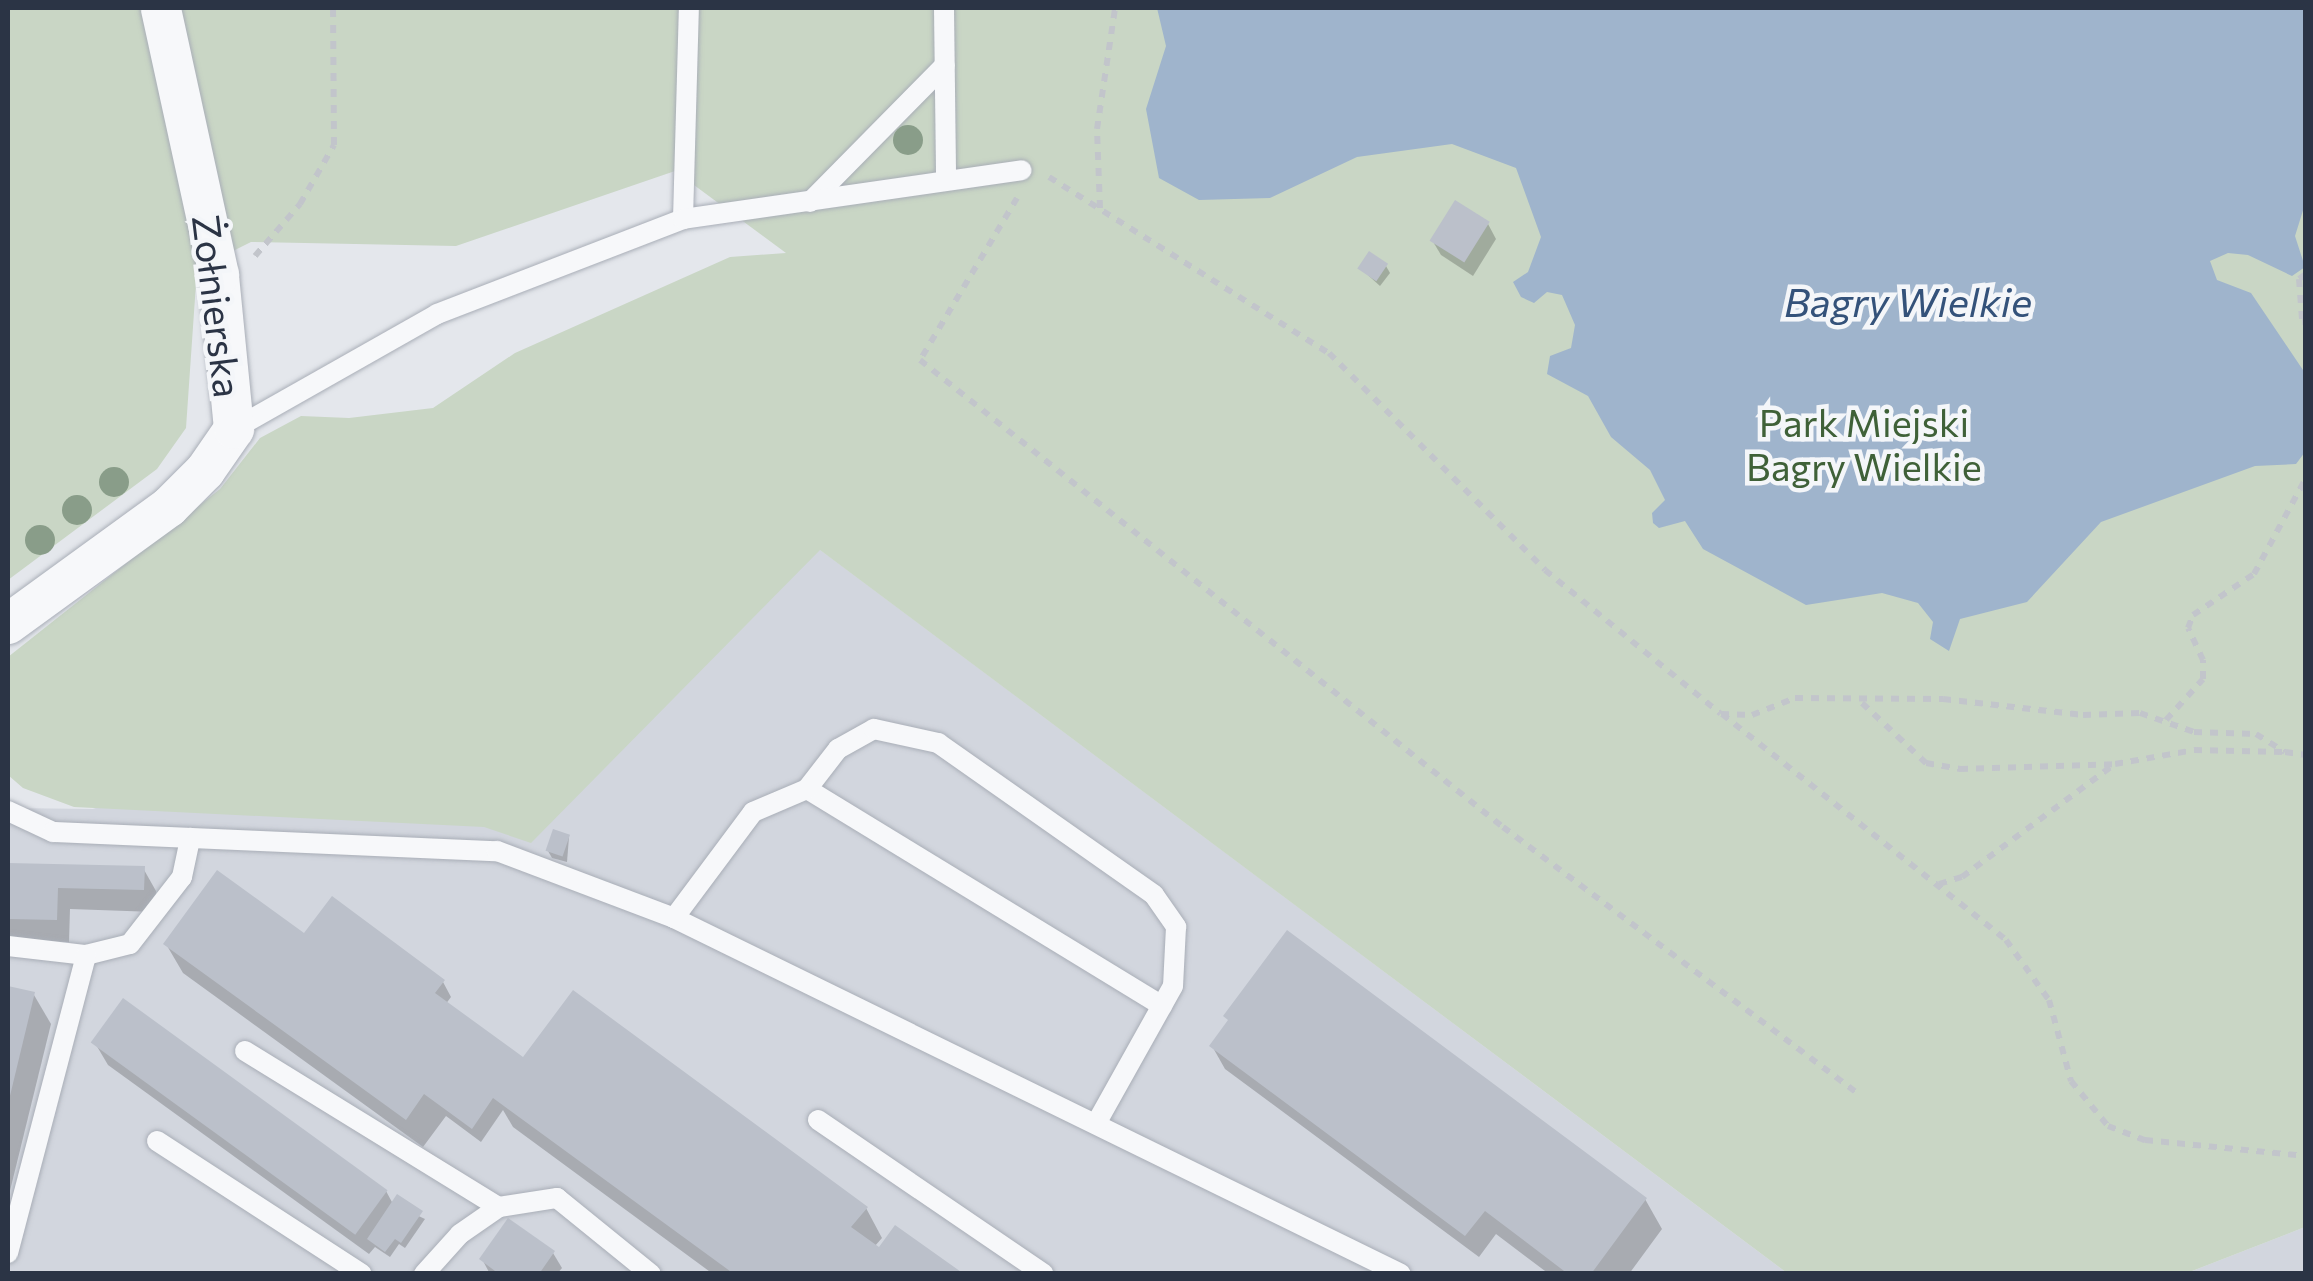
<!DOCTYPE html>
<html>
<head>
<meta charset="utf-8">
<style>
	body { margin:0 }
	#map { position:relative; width:2313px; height:1281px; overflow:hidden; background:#e4e7ec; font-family:Commissioner,sans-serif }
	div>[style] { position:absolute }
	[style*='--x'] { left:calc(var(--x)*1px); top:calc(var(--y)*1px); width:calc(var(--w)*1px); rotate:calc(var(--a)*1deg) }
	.built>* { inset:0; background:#d2d6de }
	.green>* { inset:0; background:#c9d6c5 }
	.water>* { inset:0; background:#9fb4cc }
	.shadow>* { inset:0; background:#0003 }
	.building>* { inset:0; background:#bbc0ca; transform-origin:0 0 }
	.path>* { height:6px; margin-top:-3px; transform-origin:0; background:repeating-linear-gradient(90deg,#c2c5cb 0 8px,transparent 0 16px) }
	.roads { filter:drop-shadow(0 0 2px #a9aeb7) drop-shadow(0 0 2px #a9aeb7) }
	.lane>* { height:20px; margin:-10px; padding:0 10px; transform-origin:10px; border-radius:10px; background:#f7f8fa }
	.street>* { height:40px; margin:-20px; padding:0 20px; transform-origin:20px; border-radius:20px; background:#f7f8fa }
	.trees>* { width:30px; height:30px; margin:-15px; border-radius:50%; background:#899d89 }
	span { translate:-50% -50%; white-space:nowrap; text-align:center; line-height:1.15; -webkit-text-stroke:9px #f4f6f9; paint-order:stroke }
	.street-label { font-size:38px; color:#2b3445 }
	.park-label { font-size:38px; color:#3f6138 }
	.water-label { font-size:40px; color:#34527a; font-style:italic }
	.frame { position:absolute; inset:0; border:10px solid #2b3445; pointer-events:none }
</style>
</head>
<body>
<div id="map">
	<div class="built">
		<div style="clip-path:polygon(815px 546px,1787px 1273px,8px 1274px,8px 808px,93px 809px)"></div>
		<div style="clip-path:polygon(2305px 1227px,2305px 1273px,2187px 1273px)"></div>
	</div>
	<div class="green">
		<div style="clip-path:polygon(8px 8px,2305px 8px,2305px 1227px,2187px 1273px,1787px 1273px,820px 550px,531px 843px,484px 827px,74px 807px,23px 788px,8px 775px,8px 657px,220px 489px,260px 438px,301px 416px,349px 418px,433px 408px,515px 353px,730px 257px,786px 253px,675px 171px,456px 246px,251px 242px,197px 269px,186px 428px,157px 469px,8px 580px)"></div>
	</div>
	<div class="water">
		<div style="clip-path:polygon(1157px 8px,2305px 8px,2305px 204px,2295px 236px,2305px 267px,2292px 276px,2248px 255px,2228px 253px,2210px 261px,2217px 280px,2251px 293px,2305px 373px,2305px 452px,2296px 464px,2255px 466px,2101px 522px,2027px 602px,1960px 619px,1949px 651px,1930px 639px,1933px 622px,1918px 603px,1882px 593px,1806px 605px,1703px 549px,1685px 521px,1659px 528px,1653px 523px,1652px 513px,1665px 500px,1650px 470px,1611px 437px,1588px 396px,1547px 374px,1550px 356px,1571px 348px,1575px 325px,1562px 295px,1547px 292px,1534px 303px,1521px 297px,1513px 282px,1528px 272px,1541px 237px,1516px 168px,1452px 144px,1357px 157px,1270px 198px,1199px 200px,1159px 178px,1146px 109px,1166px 46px)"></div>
	</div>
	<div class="shadow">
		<div style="clip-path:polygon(1488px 224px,1496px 239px,1473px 276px,1441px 255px,1432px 240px)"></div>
		<div style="clip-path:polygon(1386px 266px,1390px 273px,1380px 286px,1360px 268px)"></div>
		<div style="clip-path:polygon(569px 837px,567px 862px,552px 858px,548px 851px)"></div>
		<div style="clip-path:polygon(8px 866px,143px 868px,156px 891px,155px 912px,70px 909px,69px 942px,8px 940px)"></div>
		<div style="clip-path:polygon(302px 934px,443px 982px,451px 997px,445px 1005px,521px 1059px,866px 1208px,882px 1238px,874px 1247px,896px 1274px,713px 1274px,513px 1127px,503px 1110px,481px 1142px,446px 1116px,423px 1147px,183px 973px,166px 944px)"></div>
		<div style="clip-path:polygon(8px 988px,34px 995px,51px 1024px,8px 1199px)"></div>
		<div style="clip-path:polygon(95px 1043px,386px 1191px,393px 1204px,425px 1219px,405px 1248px,399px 1244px,390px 1257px,375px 1247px,369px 1254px,108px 1065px)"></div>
		<div style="clip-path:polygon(1212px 1046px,1645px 1199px,1662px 1229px,1629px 1274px,1549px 1274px,1496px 1234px,1479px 1257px,1225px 1069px)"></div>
		<div style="clip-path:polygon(553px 1253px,562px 1268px,557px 1274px,490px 1274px,482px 1259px)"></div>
	</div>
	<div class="building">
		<div style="left:1455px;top:200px;width:41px;height:48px;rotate:32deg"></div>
		<div style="left:1369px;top:251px;width:23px;height:21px;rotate:34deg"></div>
		<div style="left:553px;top:829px;width:18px;height:23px;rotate:19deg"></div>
		<div style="clip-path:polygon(8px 863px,145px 866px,144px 890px,58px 888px,57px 920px,8px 919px)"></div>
		<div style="clip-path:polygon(217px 870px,304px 933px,332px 896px,445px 980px,435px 993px,523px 1057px,573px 990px,868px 1207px,851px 1227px,879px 1247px,895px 1225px,964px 1274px,734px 1274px,493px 1098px,472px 1129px,424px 1094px,406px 1120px,163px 944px)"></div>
		<div style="clip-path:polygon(1287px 930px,1647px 1198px,1591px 1274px,1568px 1274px,1485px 1211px,1465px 1236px,1209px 1046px,1228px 1020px,1223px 1016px)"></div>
		<div style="clip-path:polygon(8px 986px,35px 992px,9px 1100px,8px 1100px)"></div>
		<div style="left:123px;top:998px;width:327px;height:55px;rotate:36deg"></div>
		<div style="clip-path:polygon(397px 1194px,423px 1211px,401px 1243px,395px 1239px,385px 1252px,367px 1239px)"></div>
		<div style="clip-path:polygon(508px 1218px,555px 1251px,539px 1274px,499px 1274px,479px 1259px)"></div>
	</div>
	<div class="path">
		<div style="--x:1049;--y:177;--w:331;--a:32.2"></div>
		<div style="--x:1329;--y:353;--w:306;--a:45.1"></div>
		<div style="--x:1545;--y:570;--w:227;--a:39.3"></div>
		<div style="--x:1721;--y:714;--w:31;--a:2"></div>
		<div style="--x:1752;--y:715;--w:46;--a:-21.6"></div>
		<div style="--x:1795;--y:698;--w:148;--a:0.4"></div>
		<div style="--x:1943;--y:699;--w:141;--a:6.5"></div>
		<div style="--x:2083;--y:715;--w:57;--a:-2"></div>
		<div style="--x:2140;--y:713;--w:57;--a:19.4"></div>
		<div style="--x:2194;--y:732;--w:62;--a:1.8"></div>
		<div style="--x:2256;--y:734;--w:34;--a:32"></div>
		<div style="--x:2285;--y:752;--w:21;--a:8"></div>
		<div style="--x:1017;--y:198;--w:189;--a:120.9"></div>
		<div style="--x:920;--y:360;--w:747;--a:38.7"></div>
		<div style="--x:1503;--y:827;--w:446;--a:36.9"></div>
		<div style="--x:1100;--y:208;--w:79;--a:-92.2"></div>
		<div style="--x:1097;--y:129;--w:122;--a:-81.5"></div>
		<div style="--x:255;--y:256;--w:69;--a:-49.1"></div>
		<div style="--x:300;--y:204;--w:68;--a:-60"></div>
		<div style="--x:334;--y:145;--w:137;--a:-90.4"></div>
		<div style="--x:2305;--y:317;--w:17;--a:87"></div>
		<div style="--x:2302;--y:319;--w:40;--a:-94.3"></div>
		<div style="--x:2299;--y:279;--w:9;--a:-36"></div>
		<div style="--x:1862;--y:703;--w:88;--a:43.2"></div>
		<div style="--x:1926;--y:763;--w:35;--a:10"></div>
		<div style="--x:1960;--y:769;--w:155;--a:-1.8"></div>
		<div style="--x:2115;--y:764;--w:80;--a:-10"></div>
		<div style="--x:2194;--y:750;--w:89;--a:1.3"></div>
		<div style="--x:1722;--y:714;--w:363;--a:38.5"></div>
		<div style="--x:2006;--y:940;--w:74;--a:54.4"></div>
		<div style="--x:2049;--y:1000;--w:84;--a:74.8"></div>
		<div style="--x:2071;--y:1081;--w:58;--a:50.6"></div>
		<div style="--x:2108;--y:1126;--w:40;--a:21"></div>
		<div style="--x:2145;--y:1140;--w:162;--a:5.7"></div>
		<div style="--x:2166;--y:720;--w:55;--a:-47.9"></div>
		<div style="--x:2203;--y:679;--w:19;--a:-90"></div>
		<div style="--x:2203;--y:660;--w:35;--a:-115"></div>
		<div style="--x:2188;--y:628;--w:14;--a:-69"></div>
		<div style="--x:2193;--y:615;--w:73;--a:-33.9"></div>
		<div style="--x:2254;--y:574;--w:109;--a:-61.6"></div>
		<div style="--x:1939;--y:884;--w:24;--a:-17"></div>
		<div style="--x:1962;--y:877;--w:187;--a:-36.5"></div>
	</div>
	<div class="roads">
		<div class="lane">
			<div style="--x:944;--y:8;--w:170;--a:89.3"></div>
			<div style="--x:810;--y:202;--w:192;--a:-45.4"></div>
			<div style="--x:683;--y:219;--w:211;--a:-88.4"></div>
			<div style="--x:234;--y:429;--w:233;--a:-29.5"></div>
			<div style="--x:437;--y:314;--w:264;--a:-21.1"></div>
			<div style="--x:683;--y:219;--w:342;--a:-8.2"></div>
			<div style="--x:807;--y:789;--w:416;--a:31.4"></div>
			<div style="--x:8;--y:811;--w:50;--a:25"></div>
			<div style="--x:53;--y:832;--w:444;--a:2.5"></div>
			<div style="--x:497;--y:851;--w:189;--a:20.7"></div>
			<div style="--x:674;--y:918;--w:809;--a:26.09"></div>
			<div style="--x:674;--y:918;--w:132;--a:-53.3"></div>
			<div style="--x:753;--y:812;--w:59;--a:-23.1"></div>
			<div style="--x:807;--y:789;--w:51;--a:-52.2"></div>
			<div style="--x:838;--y:749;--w:41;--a:-29.1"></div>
			<div style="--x:874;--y:729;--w:66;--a:12.3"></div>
			<div style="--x:938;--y:743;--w:264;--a:35.1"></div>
			<div style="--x:1154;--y:895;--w:39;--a:55"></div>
			<div style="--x:1176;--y:927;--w:59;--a:92.9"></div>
			<div style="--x:1173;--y:986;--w:158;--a:119.2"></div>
			<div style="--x:8;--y:946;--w:79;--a:6.6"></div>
			<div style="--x:86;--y:955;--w:45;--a:-14"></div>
			<div style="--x:130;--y:944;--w:85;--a:-52.2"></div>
			<div style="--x:182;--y:877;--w:40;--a:-78"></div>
			<div style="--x:245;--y:1051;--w:298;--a:31.6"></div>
			<div style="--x:818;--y:1120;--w:273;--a:34.3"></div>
			<div style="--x:157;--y:1141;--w:244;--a:33"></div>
			<div style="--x:8;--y:1253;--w:308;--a:-75.3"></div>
			<div style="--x:424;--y:1274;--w:54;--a:-48"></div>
			<div style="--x:460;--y:1234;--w:47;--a:-34.7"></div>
			<div style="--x:499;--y:1207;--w:59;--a:-8.8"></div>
			<div style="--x:557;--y:1198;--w:121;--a:39"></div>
		</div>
		<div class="street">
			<div style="--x:8;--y:624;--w:199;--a:-36"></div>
			<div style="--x:169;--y:507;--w:51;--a:-45"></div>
			<div style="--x:205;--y:471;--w:51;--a:-55.4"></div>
			<div style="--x:234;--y:429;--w:155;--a:-95.6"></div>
			<div style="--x:219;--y:275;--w:273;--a:-102.3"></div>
		</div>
	</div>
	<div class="trees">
		<div style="left:908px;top:140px"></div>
		<div style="left:114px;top:482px"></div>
		<div style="left:77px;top:510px"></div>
		<div style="left:40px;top:540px"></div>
	</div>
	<div class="street-label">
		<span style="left:218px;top:306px;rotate:83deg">Żołnierska</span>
	</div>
	<div class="park-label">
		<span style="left:1864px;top:444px">Park Miejski<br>Bagry Wielkie</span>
	</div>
	<div class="water-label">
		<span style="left:1908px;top:301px">Bagry Wielkie</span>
	</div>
	<div class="frame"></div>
</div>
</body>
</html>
